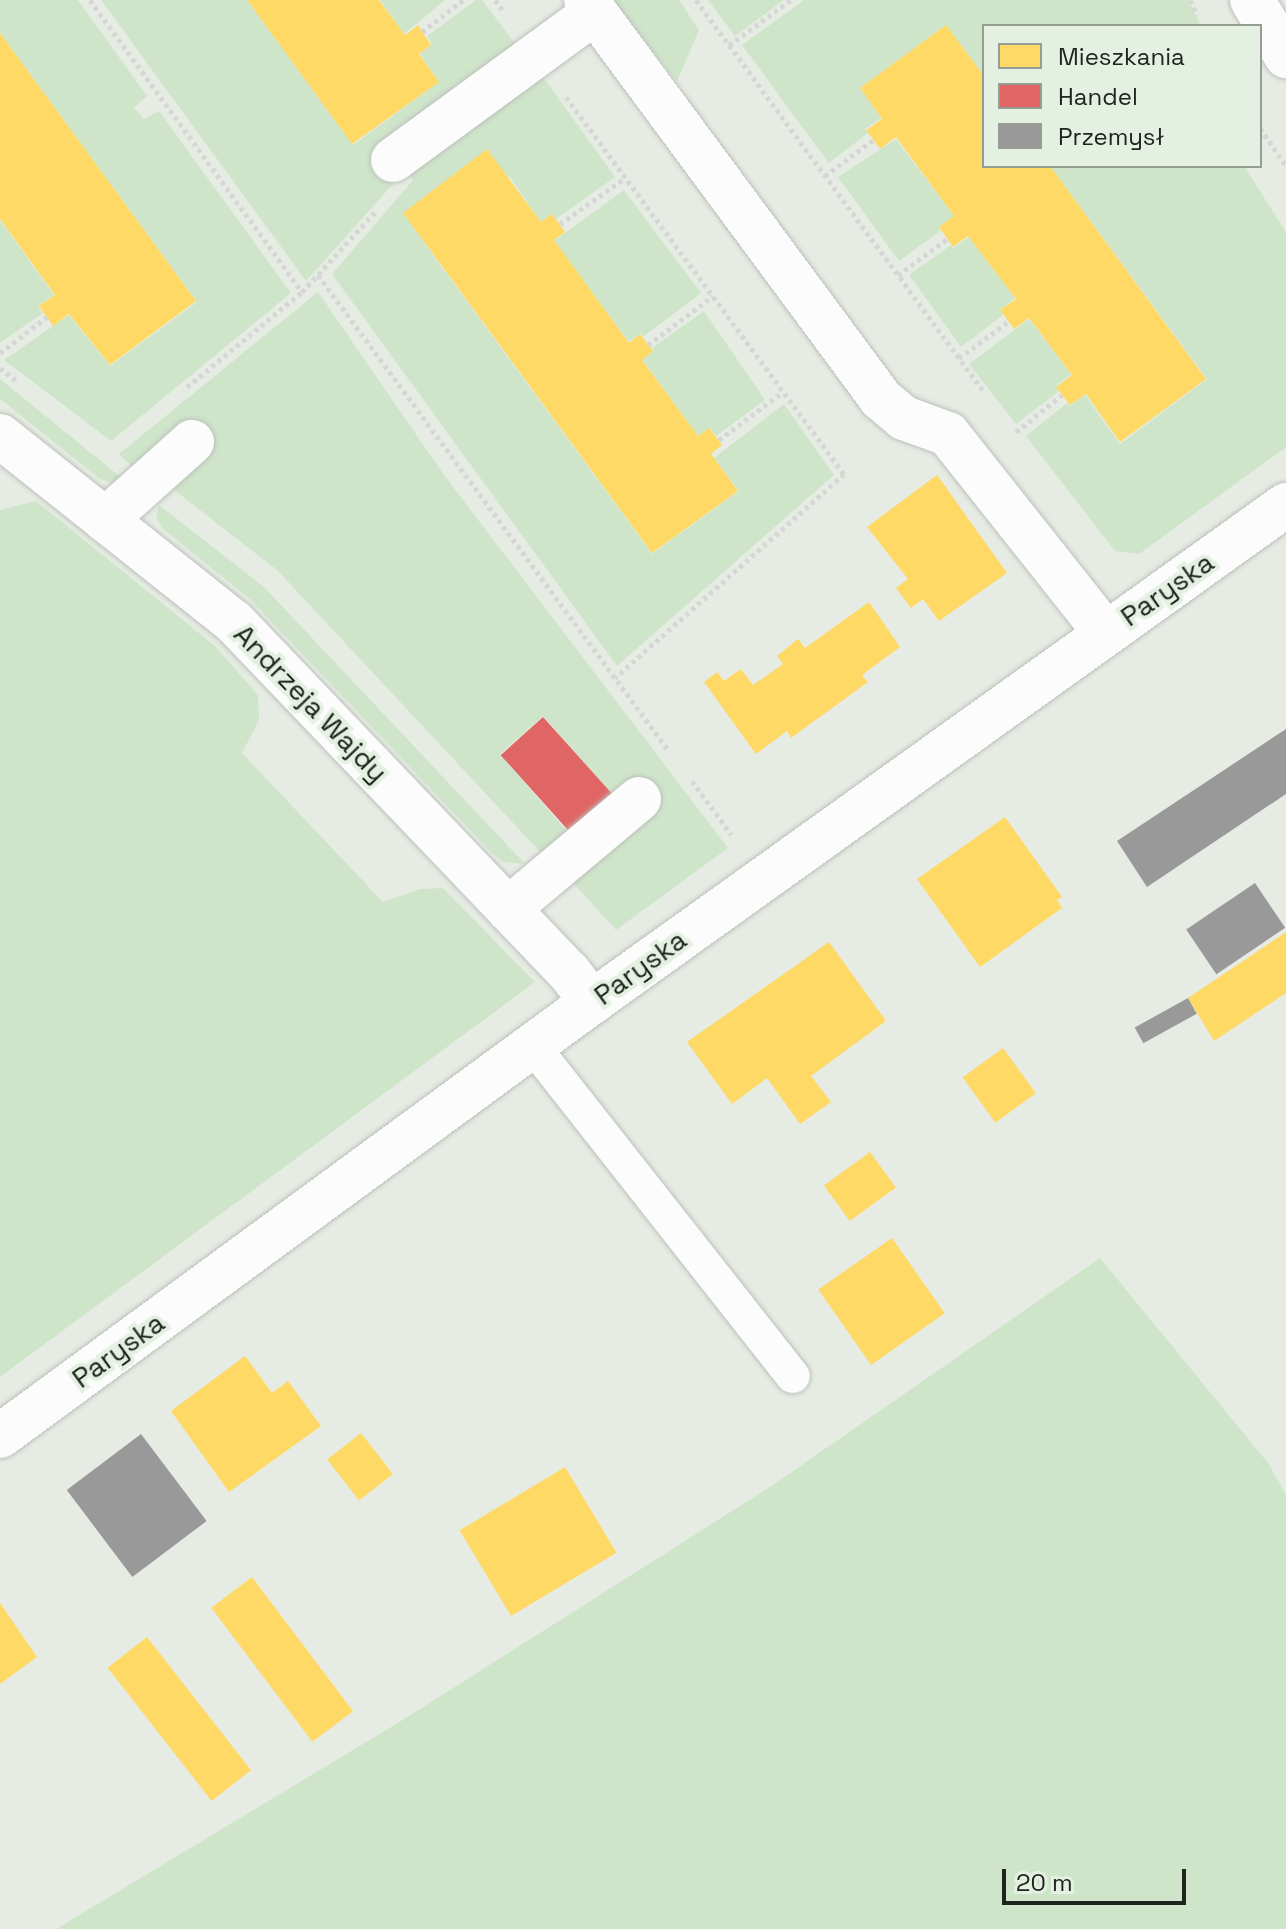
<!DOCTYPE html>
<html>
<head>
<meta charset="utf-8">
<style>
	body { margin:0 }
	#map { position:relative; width:1286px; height:1929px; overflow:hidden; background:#e6ece4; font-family:"Space Grotesk",sans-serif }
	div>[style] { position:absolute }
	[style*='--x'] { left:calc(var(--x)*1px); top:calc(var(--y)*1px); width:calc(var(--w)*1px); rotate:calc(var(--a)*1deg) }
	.green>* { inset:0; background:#cfe5ca }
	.homes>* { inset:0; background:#ffd966; transform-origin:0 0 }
	.shops>* { inset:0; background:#e06666; transform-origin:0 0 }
	.industry>* { inset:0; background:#999; transform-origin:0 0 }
	.path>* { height:5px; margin-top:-2.5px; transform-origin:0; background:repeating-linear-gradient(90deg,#d5d7d4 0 4px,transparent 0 8px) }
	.roads { filter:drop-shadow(0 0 2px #bcc1bb) drop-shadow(0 0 2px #bcc1bb) }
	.service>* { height:34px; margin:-17px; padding:0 17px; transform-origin:17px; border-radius:17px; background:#fbfcfb }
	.minor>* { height:44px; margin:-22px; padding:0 22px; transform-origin:22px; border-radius:22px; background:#fbfcfb }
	span { translate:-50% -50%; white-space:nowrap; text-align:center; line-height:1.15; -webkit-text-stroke:8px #e4f0e1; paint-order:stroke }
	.street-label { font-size:28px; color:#20241f }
	.legend { position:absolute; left:982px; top:24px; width:280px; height:144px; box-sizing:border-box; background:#e4f0e1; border:2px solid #969e93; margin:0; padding:10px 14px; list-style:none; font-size:24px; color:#20241f }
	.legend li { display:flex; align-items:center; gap:16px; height:40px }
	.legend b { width:40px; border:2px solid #969e93 }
	.scale { position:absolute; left:1002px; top:1869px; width:184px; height:36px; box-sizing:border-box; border:4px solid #20241f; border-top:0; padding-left:10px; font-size:24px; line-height:28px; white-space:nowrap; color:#20241f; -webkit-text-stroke:6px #e4f0e1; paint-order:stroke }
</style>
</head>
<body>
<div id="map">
	<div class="green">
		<div style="clip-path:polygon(0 0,78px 0,147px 96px,134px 107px,144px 119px,159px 111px,291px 293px,111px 441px,4px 360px,69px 315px,110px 366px,197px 302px,0 33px)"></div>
		<div style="clip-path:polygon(101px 0,247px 0,353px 145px,439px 82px,420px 54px,432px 44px,427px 36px,476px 0,482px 0,517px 46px,306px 281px)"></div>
		<div style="clip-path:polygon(380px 0,445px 0,404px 34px)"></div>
		<div style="clip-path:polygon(612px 0,679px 0,699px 30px,677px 81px)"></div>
		<div style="clip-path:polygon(708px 0,784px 0,735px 36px)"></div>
		<div style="clip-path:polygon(804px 0,1189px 0,1201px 26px,984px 26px,984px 76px,946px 25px,860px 88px,881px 118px,865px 129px,868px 133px,829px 163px,742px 45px)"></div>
		<div style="clip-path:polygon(541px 74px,615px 177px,556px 219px,552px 214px,541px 222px,509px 176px,422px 240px,652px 554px,739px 491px,714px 458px,784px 404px,834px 475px,617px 666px,332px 274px,413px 180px,407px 170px)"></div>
		<div style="clip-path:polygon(896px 139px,954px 216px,939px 227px,940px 231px,899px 261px,838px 177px)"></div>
		<div style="clip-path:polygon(1050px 166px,1244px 166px,1286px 232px,1286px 447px,1139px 554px,1115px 551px,1026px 436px,1067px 403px,1070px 406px,1085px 395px,1120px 444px,1207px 379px)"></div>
		<div style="clip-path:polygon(624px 190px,701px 293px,643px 337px,641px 333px,629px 342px,554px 241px)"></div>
		<div style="clip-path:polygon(0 220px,54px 295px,38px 306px,43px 313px,0 343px)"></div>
		<div style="clip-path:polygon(969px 237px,1015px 298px,1000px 310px,1003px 315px,961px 347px,909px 275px,951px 245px,953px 248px)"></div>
		<div style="clip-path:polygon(318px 292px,444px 475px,728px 848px,616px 930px,567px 876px,617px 799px,543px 716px,500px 754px,569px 834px,543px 855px,277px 570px,169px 486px,135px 469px,119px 454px)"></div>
		<div style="clip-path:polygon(704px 311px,765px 400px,716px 436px,710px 428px,698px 436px,642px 359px,653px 351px,652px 348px)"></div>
		<div style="clip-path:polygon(1029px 319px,1071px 374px,1056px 386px,1059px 391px,1016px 424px,969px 364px)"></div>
		<div style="clip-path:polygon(0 379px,123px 479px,112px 483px,100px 479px,0 399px)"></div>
		<div style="clip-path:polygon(36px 501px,215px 646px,258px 695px,259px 720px,242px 753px,383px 902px,420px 889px,443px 888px,535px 982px,0 1377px,0 510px)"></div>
		<div style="clip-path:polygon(159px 505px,264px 587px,525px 864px,503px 862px,491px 852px,251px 600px,162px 528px,156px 517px)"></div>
		<div style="clip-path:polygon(1100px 1258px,1268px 1463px,1286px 1495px,1286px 1929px,56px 1929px,401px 1721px,770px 1487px)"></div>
	</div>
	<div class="homes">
		<div style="clip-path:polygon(247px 0,379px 0,405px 35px,418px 25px,431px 45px,419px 54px,439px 82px,352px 144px)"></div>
		<div style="clip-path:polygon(946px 25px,984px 76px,984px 166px,1050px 166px,1206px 379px,1120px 442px,1086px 394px,1070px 405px,1062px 395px,1056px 387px,1072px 375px,1029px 318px,1014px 329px,1000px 310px,1016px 299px,968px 236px,953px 247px,939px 227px,954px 216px,896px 137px,880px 149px,866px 130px,882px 119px,860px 88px)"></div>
		<div style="clip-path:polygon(0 33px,196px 301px,110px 365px,69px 314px,53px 326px,39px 306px,55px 295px,0 219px)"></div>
		<div style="clip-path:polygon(487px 149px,541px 222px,552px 214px,565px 232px,554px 240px,629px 343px,640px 334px,653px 351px,642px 360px,698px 436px,709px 428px,722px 445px,711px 454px,738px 491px,652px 553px,403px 213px)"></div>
		<div style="clip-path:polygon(937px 475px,1007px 573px,939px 621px,923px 599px,911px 608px,896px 588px,908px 579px,867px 527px)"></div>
		<div style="clip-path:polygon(869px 602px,900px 647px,862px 675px,868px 682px,791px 738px,787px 731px,756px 754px,704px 682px,717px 672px,724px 681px,741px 669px,753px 685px,783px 664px,777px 656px,798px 639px,805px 648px)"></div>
		<div style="clip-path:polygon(1005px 817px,1062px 897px,1057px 900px,1062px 908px,980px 967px,917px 879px)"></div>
		<div style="clip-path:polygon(1286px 932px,1286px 993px,1214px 1041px,1188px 998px)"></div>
		<div style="clip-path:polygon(829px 942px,886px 1021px,811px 1076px,831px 1102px,800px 1124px,767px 1078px,732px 1104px,687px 1042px)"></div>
		<div style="left:1003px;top:1048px;width:56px;height:50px;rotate:54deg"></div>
		<div style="left:870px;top:1152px;width:44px;height:57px;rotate:54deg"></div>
		<div style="left:892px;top:1238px;width:92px;height:90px;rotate:55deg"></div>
		<div style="clip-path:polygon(245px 1356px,272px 1393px,288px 1381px,321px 1426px,229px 1492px,171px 1411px)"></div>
		<div style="left:361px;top:1433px;width:52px;height:43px;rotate:52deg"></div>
		<div style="left:565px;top:1467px;width:100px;height:123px;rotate:59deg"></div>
		<div style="left:252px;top:1577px;width:168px;height:51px;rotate:53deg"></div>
		<div style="clip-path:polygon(0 1603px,37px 1657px,0 1684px)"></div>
		<div style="left:147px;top:1637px;width:169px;height:50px;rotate:52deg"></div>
	</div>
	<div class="shops">
		<div style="left:543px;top:717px;width:110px;height:57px;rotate:48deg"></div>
	</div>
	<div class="industry">
		<div style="clip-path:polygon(1286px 729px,1286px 794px,1147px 887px,1117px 841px)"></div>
		<div style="left:1255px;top:883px;width:54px;height:83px;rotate:56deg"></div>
		<div style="left:1188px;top:998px;width:18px;height:61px;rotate:61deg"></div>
		<div style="left:141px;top:1434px;width:109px;height:93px;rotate:53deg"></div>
	</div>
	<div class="path">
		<div style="--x:90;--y:0;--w:361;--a:54"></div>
		<div style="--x:495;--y:0;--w:15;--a:53"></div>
		<div style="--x:696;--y:0;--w:484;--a:53.7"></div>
		<div style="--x:1190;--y:0;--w:17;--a:65"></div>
		<div style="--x:422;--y:32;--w:52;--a:-38"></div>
		<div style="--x:729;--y:45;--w:77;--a:-36"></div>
		<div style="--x:566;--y:97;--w:468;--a:53.6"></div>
		<div style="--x:844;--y:474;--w:307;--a:138.3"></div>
		<div style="--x:1260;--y:128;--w:46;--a:55.6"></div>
		<div style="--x:825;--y:176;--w:60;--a:-36.9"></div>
		<div style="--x:560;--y:224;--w:80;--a:-35.3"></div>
		<div style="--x:318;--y:275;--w:591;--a:53.6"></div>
		<div style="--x:898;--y:275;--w:61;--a:-36.3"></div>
		<div style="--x:648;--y:345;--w:81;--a:-37"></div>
		<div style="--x:0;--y:353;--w:59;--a:-37.5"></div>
		<div style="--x:959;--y:358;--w:62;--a:-36.5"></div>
		<div style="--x:0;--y:368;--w:24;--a:38"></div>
		<div style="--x:187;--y:387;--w:149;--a:-39.6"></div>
		<div style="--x:302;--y:292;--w:108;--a:-47.6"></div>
		<div style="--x:1016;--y:432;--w:59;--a:-38.8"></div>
		<div style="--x:719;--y:440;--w:80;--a:-36.9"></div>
		<div style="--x:692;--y:781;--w:66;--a:53.7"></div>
	</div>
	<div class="roads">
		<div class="service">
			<div style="--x:533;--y:1046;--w:420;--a:51.8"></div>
		</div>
		<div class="minor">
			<div style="--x:586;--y:0;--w:495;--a:53.5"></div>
			<div style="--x:880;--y:398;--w:31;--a:40"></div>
			<div style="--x:904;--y:418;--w:47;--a:20"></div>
			<div style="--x:948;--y:434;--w:254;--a:51.6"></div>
			<div style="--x:1252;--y:0;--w:66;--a:58.7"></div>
			<div style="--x:393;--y:160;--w:250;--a:-36.2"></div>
			<div style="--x:0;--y:436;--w:299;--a:38.5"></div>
			<div style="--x:234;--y:622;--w:484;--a:46.3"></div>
			<div style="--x:569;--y:972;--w:38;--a:53"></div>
			<div style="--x:105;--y:520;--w:117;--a:-41.9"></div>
			<div style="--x:508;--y:909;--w:171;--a:-40"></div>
			<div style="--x:0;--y:1436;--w:734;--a:-36.25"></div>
			<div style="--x:592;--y:1002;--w:854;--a:-35.61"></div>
		</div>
	</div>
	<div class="street-label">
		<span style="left:1167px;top:589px;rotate:-35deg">Paryska</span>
		<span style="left:311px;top:703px;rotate:46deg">Andrzeja Wajdy</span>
		<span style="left:640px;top:967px;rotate:-36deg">Paryska</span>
		<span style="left:118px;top:1350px;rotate:-36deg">Paryska</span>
	</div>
	<ul class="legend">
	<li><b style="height:22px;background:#ffd966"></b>Mieszkania</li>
	<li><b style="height:22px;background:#e06666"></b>Handel</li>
	<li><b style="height:22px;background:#999"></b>Przemysł</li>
	</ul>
	<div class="scale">20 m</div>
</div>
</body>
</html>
